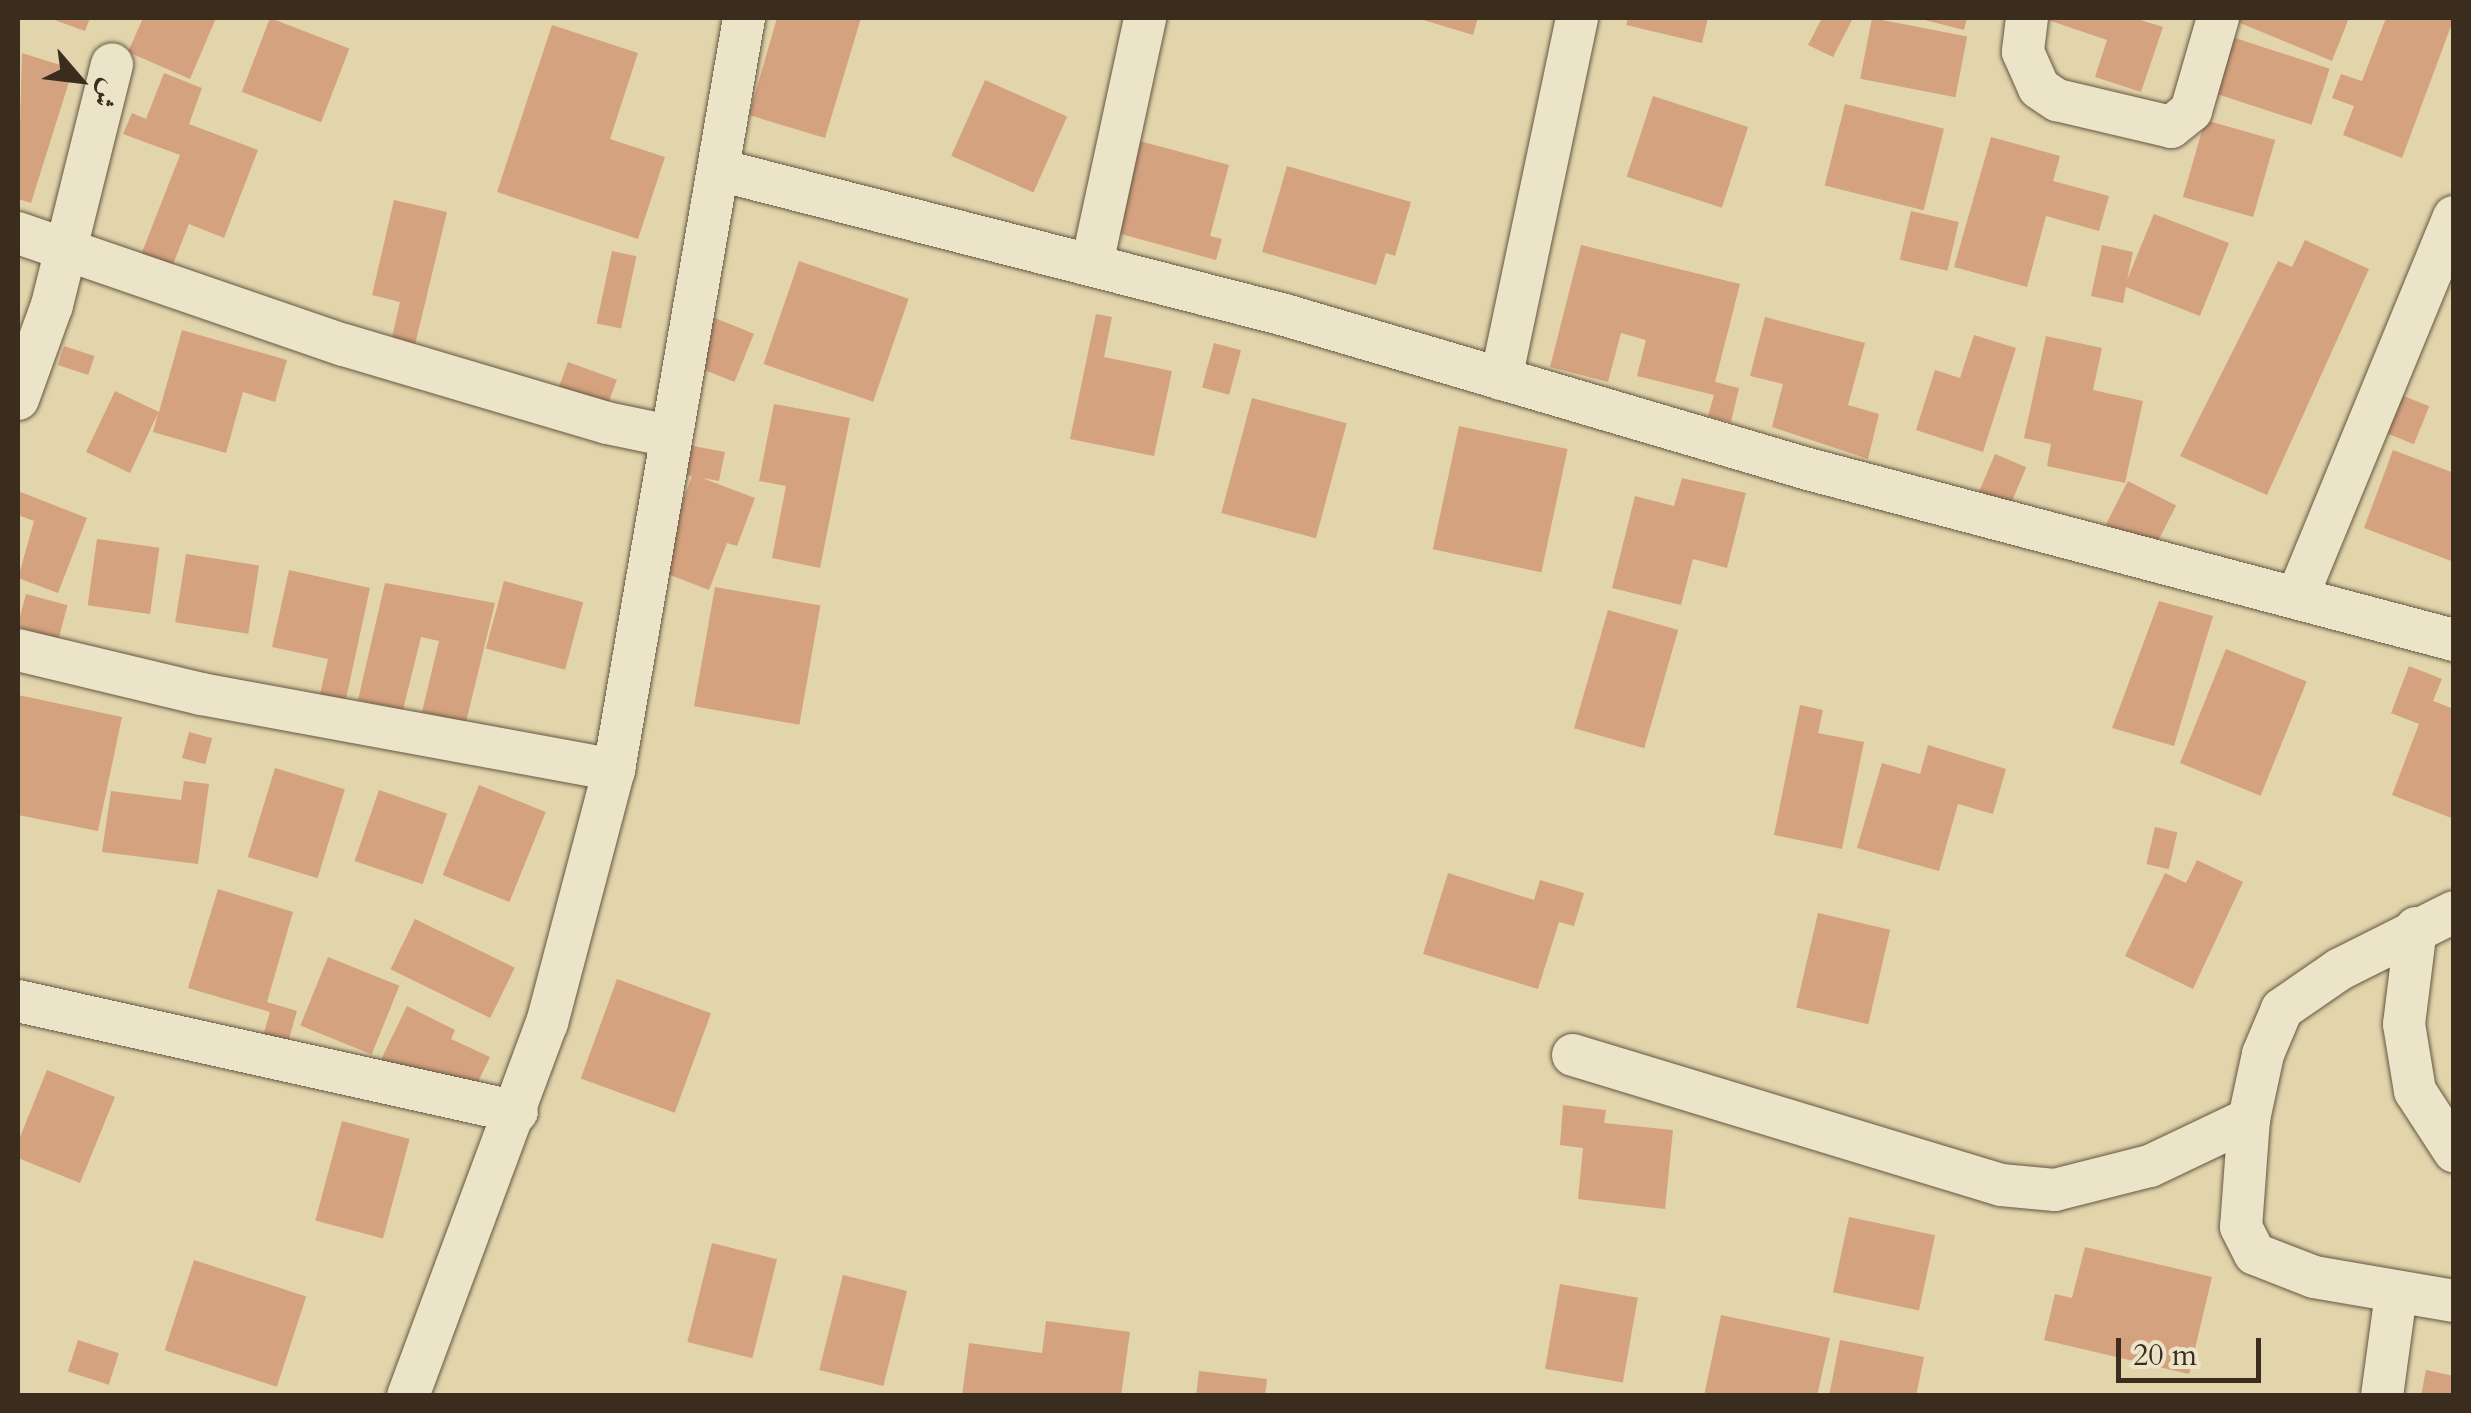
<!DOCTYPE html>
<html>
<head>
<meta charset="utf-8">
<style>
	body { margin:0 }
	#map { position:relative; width:2471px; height:1413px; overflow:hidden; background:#e2d5ac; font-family:Cardo,Amiri,serif }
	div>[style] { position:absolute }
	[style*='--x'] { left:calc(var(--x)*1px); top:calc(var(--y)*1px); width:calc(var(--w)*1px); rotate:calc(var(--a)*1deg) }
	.building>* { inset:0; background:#d5a27f; transform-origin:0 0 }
	.roads { filter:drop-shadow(0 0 2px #655741) drop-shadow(0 0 2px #655741) }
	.street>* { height:42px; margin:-21px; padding:0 21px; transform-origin:21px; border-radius:21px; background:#ece4c9 }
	span { translate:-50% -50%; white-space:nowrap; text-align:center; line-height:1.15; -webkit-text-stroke:9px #ece4c9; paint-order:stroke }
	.frame { position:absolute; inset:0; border:20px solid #3b2d1d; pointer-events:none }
	.north { position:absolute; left:30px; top:30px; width:100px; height:100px; -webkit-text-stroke:8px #ece4c9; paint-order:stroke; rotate:118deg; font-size:28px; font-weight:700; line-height:40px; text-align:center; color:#3b2d1d }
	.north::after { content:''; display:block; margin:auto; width:35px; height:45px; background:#3b2d1d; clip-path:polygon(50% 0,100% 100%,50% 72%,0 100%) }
	.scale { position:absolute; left:2116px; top:1338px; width:145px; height:45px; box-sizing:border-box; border:5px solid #3b2d1d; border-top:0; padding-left:12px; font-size:30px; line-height:35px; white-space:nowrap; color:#3b2d1d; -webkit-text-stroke:8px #ece4c9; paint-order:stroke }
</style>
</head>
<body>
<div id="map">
	<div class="building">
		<div style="clip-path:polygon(49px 18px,90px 18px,85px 31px)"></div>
		<div style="clip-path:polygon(143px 18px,216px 18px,190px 79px,128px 52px)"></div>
		<div style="left:270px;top:18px;width:85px;height:79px;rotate:21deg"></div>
		<div style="clip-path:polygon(777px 18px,861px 18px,825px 138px,749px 115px)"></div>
		<div style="clip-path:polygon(1417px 18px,1478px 18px,1473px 35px)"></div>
		<div style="clip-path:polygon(1628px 18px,1708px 18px,1702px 43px,1626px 25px)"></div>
		<div style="clip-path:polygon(1822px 18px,1853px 18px,1833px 57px,1808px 45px)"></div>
		<div style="left:1872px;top:18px;width:97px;height:62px;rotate:11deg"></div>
		<div style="clip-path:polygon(1917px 18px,1967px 18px,1964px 30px)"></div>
		<div style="clip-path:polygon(2042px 18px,2134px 18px,2163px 27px,2141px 92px,2095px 77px,2107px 40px)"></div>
		<div style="clip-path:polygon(2228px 18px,2349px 18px,2332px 61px)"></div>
		<div style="clip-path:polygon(2386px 18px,2454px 18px,2402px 158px,2343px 135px,2354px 106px,2332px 98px,2341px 74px,2362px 81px)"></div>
		<div style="clip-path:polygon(552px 25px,638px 53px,610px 139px,665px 157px,638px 239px,497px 192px)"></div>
		<div style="left:2226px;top:35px;width:109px;height:59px;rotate:18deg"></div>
		<div style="clip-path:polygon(22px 53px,73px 69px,31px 203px,18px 199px)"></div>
		<div style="clip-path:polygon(164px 73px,202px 88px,189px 124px,258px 150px,224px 238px,189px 224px,168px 277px,137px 265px,180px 155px,123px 134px,132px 113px,146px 119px)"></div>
		<div style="left:985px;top:80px;width:90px;height:83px;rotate:24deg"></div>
		<div style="left:1653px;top:96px;width:100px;height:85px;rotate:18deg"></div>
		<div style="left:1845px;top:104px;width:102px;height:84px;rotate:14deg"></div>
		<div style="left:2205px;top:120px;width:73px;height:80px;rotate:16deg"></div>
		<div style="clip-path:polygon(1991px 137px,2060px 156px,2053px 181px,2109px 196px,2099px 231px,2046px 216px,2027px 287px,1954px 267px)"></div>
		<div style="clip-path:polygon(1136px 140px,1229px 165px,1210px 236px,1222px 239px,1216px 260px,1110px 231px)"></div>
		<div style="clip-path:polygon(1287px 166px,1411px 202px,1395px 256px,1386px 253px,1376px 285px,1262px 252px)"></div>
		<div style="clip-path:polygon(394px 200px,447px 212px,412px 357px,389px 351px,400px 302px,372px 295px)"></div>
		<div style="left:1911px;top:211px;width:49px;height:50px;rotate:13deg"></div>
		<div style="clip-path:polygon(2154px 214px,2229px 243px,2200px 316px,2126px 287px,2123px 303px,2091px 296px,2102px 245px,2133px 252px,2127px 280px)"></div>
		<div style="clip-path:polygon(2305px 240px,2369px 269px,2267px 495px,2180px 456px,2278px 261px,2292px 267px)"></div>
		<div style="clip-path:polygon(1581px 245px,1740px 284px,1715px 382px,1739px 388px,1731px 422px,1708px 416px,1714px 395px,1637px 376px,1646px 340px,1621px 333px,1608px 382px,1550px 367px)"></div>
		<div style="left:612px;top:251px;width:25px;height:74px;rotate:12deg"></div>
		<div style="left:799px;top:261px;width:116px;height:109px;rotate:19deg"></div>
		<div style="clip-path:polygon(1096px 314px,1112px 317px,1104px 357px,1172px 371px,1154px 456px,1070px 439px)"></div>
		<div style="clip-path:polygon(1765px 317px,1865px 343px,1848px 405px,1879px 414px,1868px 459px,1772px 427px,1783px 384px,1750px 376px)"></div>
		<div style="left:715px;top:318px;width:42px;height:52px;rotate:22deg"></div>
		<div style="clip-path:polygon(182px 330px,287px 360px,275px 402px,243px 392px,226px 453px,153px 432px,158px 413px,130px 473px,86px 452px,115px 391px,159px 412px)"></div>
		<div style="clip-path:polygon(1974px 335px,2016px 348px,1983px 452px,1916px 430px,1935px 370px,1960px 378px)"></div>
		<div style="clip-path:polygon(2046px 336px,2102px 348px,2093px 390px,2143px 401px,2125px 483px,2047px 466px,2051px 444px,2024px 438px)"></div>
		<div style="left:1214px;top:343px;width:28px;height:46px;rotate:15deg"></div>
		<div style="left:64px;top:346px;width:32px;height:20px;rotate:18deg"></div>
		<div style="left:568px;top:362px;width:52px;height:28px;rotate:20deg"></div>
		<div style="left:2394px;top:392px;width:38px;height:41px;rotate:22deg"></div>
		<div style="left:1252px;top:398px;width:98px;height:119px;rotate:15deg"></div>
		<div style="clip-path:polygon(774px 404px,850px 418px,820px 568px,772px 558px,786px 486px,759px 481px)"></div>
		<div style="left:1459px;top:426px;width:111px;height:126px;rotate:12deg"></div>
		<div style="clip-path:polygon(683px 444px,725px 452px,719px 481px,702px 478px,755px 498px,737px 546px,727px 543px,709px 590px,657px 570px,692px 476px,677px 473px)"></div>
		<div style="clip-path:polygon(2393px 450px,2454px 473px,2454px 562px,2364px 528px)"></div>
		<div style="left:1995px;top:454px;width:34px;height:41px;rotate:23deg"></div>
		<div style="clip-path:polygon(1682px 478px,1746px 493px,1727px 568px,1693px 559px,1681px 605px,1612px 588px,1635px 496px,1674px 506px)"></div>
		<div style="left:2128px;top:481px;width:54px;height:49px;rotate:27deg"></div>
		<div style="clip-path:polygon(18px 491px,87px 518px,58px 593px,18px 578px,34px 521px,18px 515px)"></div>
		<div style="left:97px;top:539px;width:63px;height:67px;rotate:8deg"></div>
		<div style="left:186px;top:554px;width:74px;height:69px;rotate:9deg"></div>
		<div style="clip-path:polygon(289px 570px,370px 588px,346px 699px,320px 694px,328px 659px,272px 647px)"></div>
		<div style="left:504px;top:581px;width:82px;height:70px;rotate:15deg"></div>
		<div style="clip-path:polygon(385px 583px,495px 603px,466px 722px,422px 712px,439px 641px,421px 637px,403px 710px,358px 700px)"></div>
		<div style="left:715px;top:587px;width:107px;height:121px;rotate:10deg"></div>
		<div style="left:26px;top:594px;width:43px;height:34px;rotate:15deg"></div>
		<div style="clip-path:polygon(2159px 601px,2213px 616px,2174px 746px,2112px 728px)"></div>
		<div style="left:1608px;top:610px;width:73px;height:123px;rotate:16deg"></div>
		<div style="left:2226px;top:649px;width:87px;height:123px;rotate:22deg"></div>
		<div style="clip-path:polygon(2409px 666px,2442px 679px,2433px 701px,2454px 709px,2454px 819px,2392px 795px,2419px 724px,2391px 713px)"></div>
		<div style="clip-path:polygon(18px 695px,122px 717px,98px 831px,18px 815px)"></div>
		<div style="clip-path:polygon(1800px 705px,1823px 710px,1818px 733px,1864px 742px,1842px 849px,1774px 835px)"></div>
		<div style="left:189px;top:732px;width:24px;height:27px;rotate:15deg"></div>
		<div style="clip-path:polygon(1928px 745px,2006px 769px,1993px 814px,1958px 804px,1939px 871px,1857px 848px,1882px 763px,1920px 774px)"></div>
		<div style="left:275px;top:768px;width:73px;height:93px;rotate:17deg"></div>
		<div style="clip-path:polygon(184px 781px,209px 784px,198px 864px,102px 852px,111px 791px,181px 800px)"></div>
		<div style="left:479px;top:785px;width:72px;height:97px;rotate:22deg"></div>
		<div style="left:379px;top:790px;width:72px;height:75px;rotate:19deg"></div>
		<div style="left:2155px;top:827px;width:23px;height:38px;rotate:13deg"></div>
		<div style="clip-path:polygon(2197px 860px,2243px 882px,2193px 989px,2125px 956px,2165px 873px,2186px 883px)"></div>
		<div style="clip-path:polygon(1448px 873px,1534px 900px,1540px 880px,1584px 893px,1574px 926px,1559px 922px,1538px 989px,1423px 954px)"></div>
		<div style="clip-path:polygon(218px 889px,293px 912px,267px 1002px,297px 1011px,284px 1056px,259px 1049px,270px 1012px,188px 988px)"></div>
		<div style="left:1818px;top:913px;width:74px;height:97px;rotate:13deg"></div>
		<div style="left:415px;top:919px;width:111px;height:56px;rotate:26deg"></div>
		<div style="left:328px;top:957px;width:77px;height:74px;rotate:22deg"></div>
		<div style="left:617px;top:979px;width:100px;height:106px;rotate:20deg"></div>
		<div style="clip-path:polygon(407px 1006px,455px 1030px,451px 1039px,490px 1057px,464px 1111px,376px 1070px)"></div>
		<div style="clip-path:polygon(47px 1070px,115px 1097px,80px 1183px,18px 1158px,18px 1142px)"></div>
		<div style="clip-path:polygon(1563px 1105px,1606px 1110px,1604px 1123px,1673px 1130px,1665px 1209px,1578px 1199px,1583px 1148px,1560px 1145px)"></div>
		<div style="left:342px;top:1121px;width:70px;height:103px;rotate:15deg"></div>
		<div style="left:1849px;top:1217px;width:88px;height:77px;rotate:12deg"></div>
		<div style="left:712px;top:1243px;width:67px;height:102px;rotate:14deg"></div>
		<div style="clip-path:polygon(2085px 1247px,2212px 1277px,2189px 1374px,2044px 1340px,2055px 1294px,2072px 1298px)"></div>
		<div style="left:194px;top:1260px;width:118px;height:95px;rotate:18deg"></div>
		<div style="left:843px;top:1275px;width:66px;height:98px;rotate:14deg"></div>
		<div style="left:1560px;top:1284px;width:79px;height:86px;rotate:10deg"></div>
		<div style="clip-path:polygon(1721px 1315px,1830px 1338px,1817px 1396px,1704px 1396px)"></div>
		<div style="clip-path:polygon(1046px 1321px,1130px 1332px,1121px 1396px,962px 1396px,969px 1343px,1042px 1353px)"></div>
		<div style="left:78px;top:1340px;width:43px;height:33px;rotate:18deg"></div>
		<div style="clip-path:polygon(1840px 1340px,1924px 1357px,1916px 1396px,1829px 1396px)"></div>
		<div style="clip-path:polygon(2426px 1370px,2454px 1376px,2454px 1396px,2421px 1396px)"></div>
		<div style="clip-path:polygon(1199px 1371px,1267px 1379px,1265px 1396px,1196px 1396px)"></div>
	</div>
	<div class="roads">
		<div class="street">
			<div style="--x:2027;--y:18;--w:34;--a:97"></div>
			<div style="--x:2023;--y:52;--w:39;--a:66"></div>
			<div style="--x:2039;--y:88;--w:22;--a:34"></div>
			<div style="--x:2057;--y:100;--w:117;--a:13.3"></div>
			<div style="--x:2171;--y:127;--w:26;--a:-39"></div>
			<div style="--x:2191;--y:111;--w:97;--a:-73.8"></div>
			<div style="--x:719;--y:170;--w:584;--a:14.37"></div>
			<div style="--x:1285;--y:315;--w:545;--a:16.41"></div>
			<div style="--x:1808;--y:469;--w:668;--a:14.83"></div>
			<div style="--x:18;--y:233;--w:345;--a:19"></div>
			<div style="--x:344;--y:345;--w:274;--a:16.5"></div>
			<div style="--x:607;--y:423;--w:64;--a:11.7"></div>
			<div style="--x:1092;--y:264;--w:252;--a:-77.8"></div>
			<div style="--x:1501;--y:379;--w:369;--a:-78.1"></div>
			<div style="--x:18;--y:399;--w:100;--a:-70.1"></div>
			<div style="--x:52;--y:305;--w:248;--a:-76"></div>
			<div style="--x:2298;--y:595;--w:409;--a:-67.6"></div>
			<div style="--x:18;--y:650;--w:188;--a:13.5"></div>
			<div style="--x:201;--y:694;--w:420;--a:10.4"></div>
			<div style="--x:2416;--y:928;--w:97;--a:97.1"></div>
			<div style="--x:2404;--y:1024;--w:68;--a:80.7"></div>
			<div style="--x:2415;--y:1091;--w:72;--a:57"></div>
			<div style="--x:18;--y:1001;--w:511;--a:12.54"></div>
			<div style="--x:1573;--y:1055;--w:447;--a:16.9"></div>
			<div style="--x:2001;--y:1185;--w:54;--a:5.3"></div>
			<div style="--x:2055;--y:1190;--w:98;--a:-14.2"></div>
			<div style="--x:2150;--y:1166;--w:110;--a:-25.4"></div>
			<div style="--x:2249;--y:1119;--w:66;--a:-77.8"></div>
			<div style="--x:2263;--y:1054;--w:49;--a:-67.1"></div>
			<div style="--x:2282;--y:1009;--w:70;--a:-34.6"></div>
			<div style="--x:2340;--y:969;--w:127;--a:-26.6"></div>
			<div style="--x:2249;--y:1119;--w:108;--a:94.2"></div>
			<div style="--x:2241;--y:1227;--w:30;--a:63"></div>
			<div style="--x:2255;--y:1254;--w:63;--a:21.3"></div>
			<div style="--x:2314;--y:1277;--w:142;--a:9.7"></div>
			<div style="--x:408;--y:1396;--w:398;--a:-69.6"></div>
			<div style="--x:547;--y:1023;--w:262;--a:-75.2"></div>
			<div style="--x:614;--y:770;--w:763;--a:-80.19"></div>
			<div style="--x:2382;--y:1396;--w:103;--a:-82.2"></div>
		</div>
	</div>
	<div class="frame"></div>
	<div class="north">ش</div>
	<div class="scale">20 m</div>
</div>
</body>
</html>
